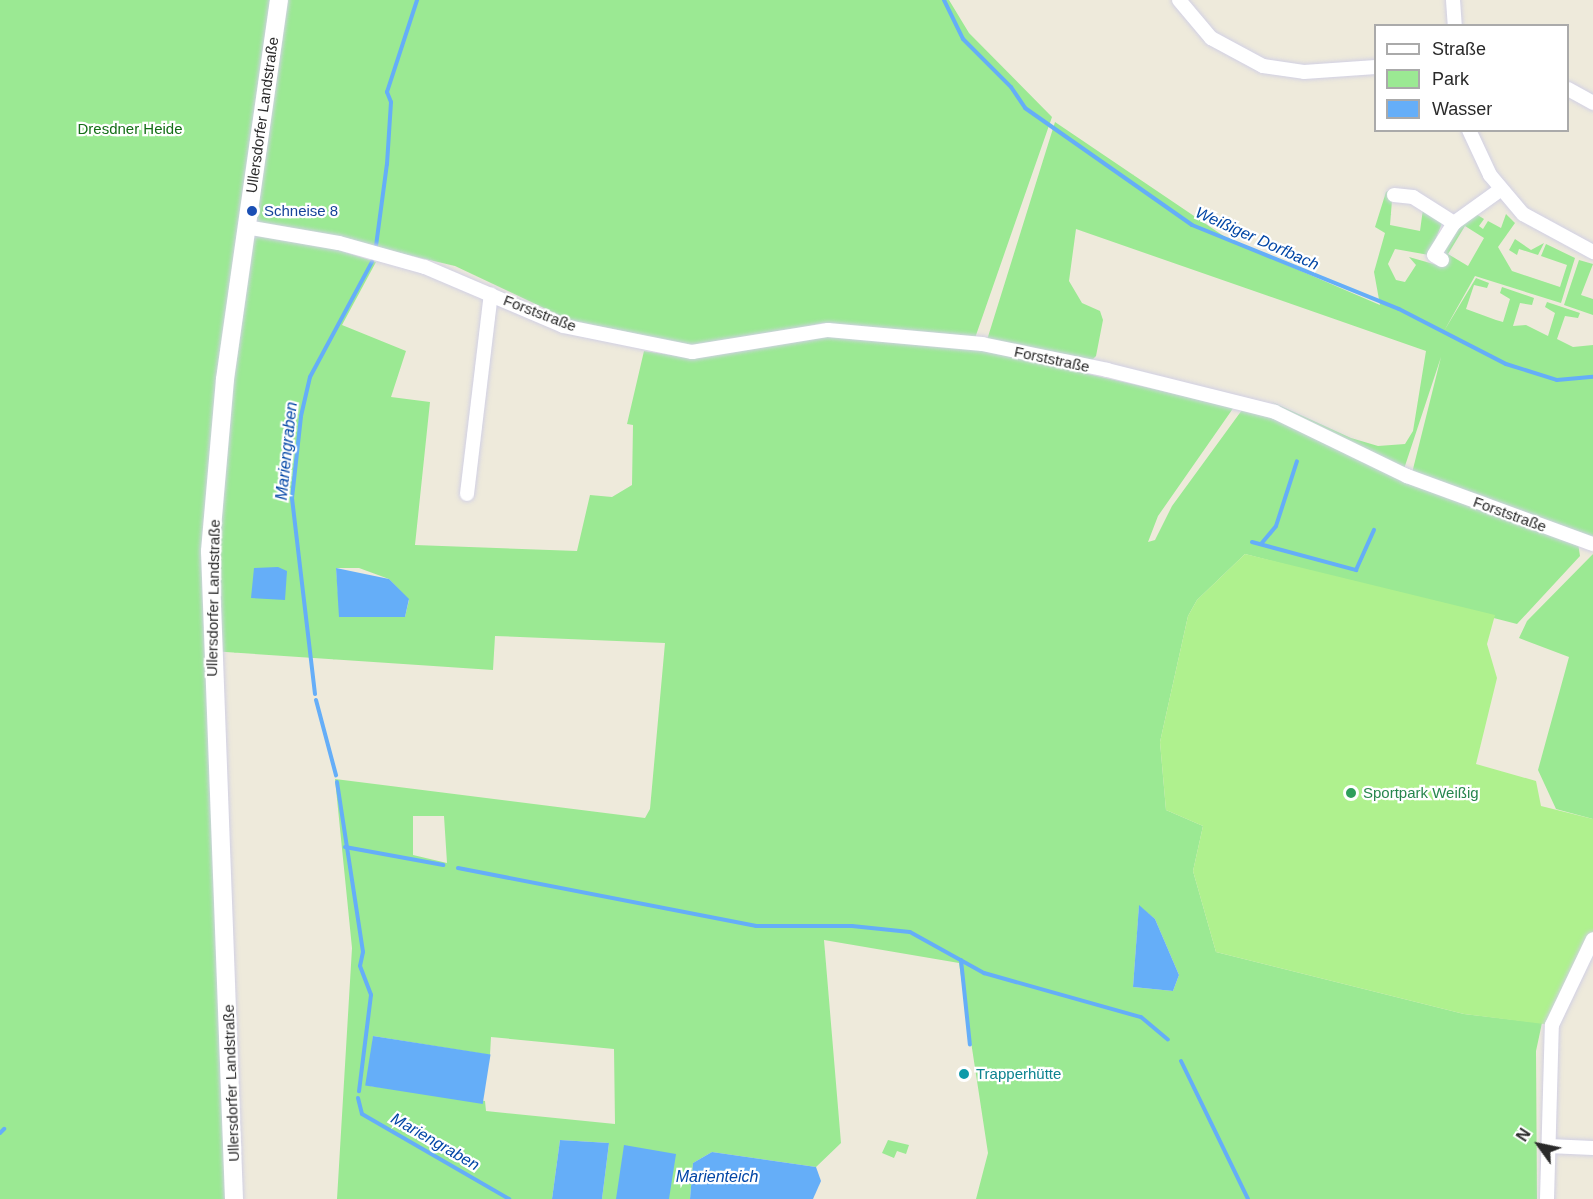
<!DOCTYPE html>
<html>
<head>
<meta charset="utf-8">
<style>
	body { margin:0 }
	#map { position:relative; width:1593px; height:1199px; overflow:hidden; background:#eeeadb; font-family:Helvetica,sans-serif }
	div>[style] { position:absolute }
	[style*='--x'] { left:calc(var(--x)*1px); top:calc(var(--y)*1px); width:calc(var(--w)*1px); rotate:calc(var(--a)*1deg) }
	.green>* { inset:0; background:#9be993 }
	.pitch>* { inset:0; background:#aff18e }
	.water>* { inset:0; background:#65aef8; transform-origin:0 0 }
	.stream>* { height:4px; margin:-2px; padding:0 2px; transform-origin:2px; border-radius:2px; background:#65aef8 }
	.roads { filter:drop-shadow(0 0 2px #d1d0e4) drop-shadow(0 0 2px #d1d0e4) }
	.street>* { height:14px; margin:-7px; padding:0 7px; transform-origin:7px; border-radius:7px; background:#fff }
	.secondary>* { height:18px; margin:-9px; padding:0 9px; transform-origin:9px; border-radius:9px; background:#fff }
	.dots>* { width:16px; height:16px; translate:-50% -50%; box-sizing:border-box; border:3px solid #fff; border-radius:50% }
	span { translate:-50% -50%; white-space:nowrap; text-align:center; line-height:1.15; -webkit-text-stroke:4.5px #fff; paint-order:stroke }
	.street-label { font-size:15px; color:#2a2a2a }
	.park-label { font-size:15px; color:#146e17 }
	.transit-label { font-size:15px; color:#164399 }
	.left { translate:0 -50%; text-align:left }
	.leisure-label { font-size:15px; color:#27864d }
	.culture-label { font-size:15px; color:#0d838f }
	.water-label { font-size:16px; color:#0246a6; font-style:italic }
	.legend { position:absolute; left:1374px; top:24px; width:195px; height:108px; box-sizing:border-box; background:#fff; border:2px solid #aaa; margin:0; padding:8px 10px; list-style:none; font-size:18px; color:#2a2a2a }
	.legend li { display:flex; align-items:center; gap:12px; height:30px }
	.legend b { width:30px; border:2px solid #aaa }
	.north { position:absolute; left:1509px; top:1115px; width:60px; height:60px; -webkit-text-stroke:4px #fff; paint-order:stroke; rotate:303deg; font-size:16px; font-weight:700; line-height:24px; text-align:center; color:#2a2a2a }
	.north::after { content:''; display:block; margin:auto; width:21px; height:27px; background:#2a2a2a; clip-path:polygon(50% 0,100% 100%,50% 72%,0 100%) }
</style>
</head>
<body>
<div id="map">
	<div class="green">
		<div style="clip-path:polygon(evenodd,0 0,949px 0,969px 33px,1052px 117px,975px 338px,823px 323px,732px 343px,693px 346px,569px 320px,455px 266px,340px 239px,338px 250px,376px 262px,342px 325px,406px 351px,391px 397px,430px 402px,415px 545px,577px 551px,590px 495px,612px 497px,632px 485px,633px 425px,627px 424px,644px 351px,691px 358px,828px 335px,982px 350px,1234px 407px,1158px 516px,1148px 542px,1155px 540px,1172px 506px,1242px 410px,1278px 420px,1342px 452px,1347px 444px,1272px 402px,1351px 438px,1378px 446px,1405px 444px,1413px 431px,1426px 351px,1076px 229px,1069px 281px,1082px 303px,1100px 311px,1103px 320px,1096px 356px,1090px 362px,987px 340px,1055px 122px,1231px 241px,1380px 305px,1374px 272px,1385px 233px,1375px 227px,1386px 192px,1393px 188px,1390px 225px,1420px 231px,1423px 209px,1418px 203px,1443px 221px,1429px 255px,1395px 249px,1388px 264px,1396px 280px,1405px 282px,1416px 265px,1409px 257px,1444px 267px,1449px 260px,1440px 254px,1456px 228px,1476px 214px,1484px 219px,1479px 226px,1483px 229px,1488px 221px,1501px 228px,1506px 214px,1515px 223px,1498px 247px,1512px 271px,1560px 287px,1567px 265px,1541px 256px,1546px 244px,1575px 258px,1561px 303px,1475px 276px,1444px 331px,1476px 278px,1489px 283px,1487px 288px,1474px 285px,1466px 309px,1496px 320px,1503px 322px,1510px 299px,1500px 293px,1502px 287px,1534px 298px,1532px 305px,1520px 303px,1513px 326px,1526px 325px,1548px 336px,1555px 313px,1545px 307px,1547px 302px,1580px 313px,1578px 318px,1565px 316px,1557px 339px,1573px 347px,1593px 345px,1593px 539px,1412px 473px,1441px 357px,1401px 478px,1578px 543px,1580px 556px,1517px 624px,1245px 554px,1197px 600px,1188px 616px,1160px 742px,1166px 810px,1203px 826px,1193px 871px,1216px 952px,1464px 1014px,1542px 1023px,1536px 1051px,1537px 1199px,976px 1199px,988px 1153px,959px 963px,824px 940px,841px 1143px,816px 1167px,712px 1152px,693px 1163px,690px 1199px,602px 1199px,609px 1143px,560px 1140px,552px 1199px,337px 1199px,352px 948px,335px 779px,645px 818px,650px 809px,665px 643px,495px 636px,493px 670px,211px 651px,234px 1199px,0 1199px,0 0,1465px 226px,1484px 238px,1468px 266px,1448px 254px,1465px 226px,0 0,336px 568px,359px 568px,389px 579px,409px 600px,405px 617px,340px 617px,336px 568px,0 0,413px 816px,444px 816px,447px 863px,413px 855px,413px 816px,0 0,1139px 906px,1155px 919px,1179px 975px,1173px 991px,1133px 987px,1139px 906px,0 0,373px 1036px,490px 1055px,491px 1037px,614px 1049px,615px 1124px,486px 1111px,485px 1101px,370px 1086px,373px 1036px)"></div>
		<div style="clip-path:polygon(1515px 239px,1531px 250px,1544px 243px,1538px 255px,1519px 249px,1517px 255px,1509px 250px)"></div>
		<div style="clip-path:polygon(1579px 260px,1593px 264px,1581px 295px,1593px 299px,1593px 315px,1564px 305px)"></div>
		<div style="clip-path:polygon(1593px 554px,1593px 819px,1556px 809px,1538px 770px,1569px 657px,1519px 638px,1527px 621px)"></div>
		<div style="clip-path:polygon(888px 1140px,909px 1145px,906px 1154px,897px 1151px,894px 1158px,882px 1153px)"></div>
	</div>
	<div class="pitch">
		<div style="clip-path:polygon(1245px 554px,1495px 615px,1487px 644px,1497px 678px,1476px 764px,1536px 781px,1541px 806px,1593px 819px,1593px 939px,1552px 1025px,1464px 1014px,1216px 952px,1193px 871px,1203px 826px,1166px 810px,1160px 742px,1188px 616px,1197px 600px)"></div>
	</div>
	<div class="water">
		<div style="clip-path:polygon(278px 567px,287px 571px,285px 600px,251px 598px,254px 568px)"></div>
		<div style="clip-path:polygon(336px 568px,389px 579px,409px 599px,405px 617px,339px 617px)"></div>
		<div style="clip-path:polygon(1139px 905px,1155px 919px,1179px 975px,1173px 991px,1133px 987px)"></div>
		<div style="left:373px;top:1036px;width:119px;height:50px;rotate:9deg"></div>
		<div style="clip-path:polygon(560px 1140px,609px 1143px,602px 1199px,552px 1199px)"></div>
		<div style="clip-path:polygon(624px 1145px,676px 1154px,669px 1199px,616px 1199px)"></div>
		<div style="clip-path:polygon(712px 1152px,816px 1167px,821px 1181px,813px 1199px,690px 1199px,693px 1163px)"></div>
	</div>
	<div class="stream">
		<div style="--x:944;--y:0;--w:43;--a:64"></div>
		<div style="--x:963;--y:39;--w:68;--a:45"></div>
		<div style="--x:1011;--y:87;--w:25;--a:56"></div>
		<div style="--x:1025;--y:108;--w:204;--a:35"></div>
		<div style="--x:1192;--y:225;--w:223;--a:22.1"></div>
		<div style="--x:1399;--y:309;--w:120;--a:27.2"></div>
		<div style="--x:1506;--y:364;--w:53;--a:17.4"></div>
		<div style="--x:1557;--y:380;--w:36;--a:-5"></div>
		<div style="--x:376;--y:246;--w:83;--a:-82.4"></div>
		<div style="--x:387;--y:164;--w:62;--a:-86.3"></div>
		<div style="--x:391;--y:102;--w:11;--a:-112"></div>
		<div style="--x:387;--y:92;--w:97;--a:-71.9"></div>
		<div style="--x:1252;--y:542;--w:108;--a:15.1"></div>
		<div style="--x:1356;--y:570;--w:44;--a:-65.8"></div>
		<div style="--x:1261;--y:544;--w:23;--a:-50"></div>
		<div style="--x:1276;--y:526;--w:68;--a:-72.1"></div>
		<div style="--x:315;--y:694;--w:197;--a:-96.7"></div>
		<div style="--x:292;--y:498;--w:82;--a:-83.7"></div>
		<div style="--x:301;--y:416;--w:40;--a:-77"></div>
		<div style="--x:310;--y:377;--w:131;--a:-61.7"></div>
		<div style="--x:316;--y:700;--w:78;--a:75.1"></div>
		<div style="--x:337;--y:782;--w:172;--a:81.3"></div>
		<div style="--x:363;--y:952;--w:14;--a:102"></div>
		<div style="--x:360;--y:966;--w:31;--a:69"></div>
		<div style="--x:371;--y:995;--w:97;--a:97.1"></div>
		<div style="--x:345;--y:847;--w:100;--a:10.4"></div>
		<div style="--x:458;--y:868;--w:304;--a:11"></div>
		<div style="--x:756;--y:926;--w:96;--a:0"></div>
		<div style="--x:852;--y:926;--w:58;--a:5.9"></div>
		<div style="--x:910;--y:932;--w:85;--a:29"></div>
		<div style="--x:984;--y:973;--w:163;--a:15.7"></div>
		<div style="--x:1141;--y:1017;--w:35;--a:40"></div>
		<div style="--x:961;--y:960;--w:85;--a:84"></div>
		<div style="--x:1181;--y:1061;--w:153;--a:64.1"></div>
		<div style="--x:358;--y:1098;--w:16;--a:76"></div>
		<div style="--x:362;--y:1114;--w:170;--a:30"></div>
		<div style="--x:0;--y:1133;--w:6;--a:-45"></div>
	</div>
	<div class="roads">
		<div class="street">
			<div style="--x:1179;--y:0;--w:50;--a:49.9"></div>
			<div style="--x:1211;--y:38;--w:59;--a:28.3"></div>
			<div style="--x:1263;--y:66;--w:41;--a:8.3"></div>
			<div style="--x:1304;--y:72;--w:72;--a:-4"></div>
			<div style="--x:1453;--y:0;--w:26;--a:86"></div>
			<div style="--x:1568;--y:89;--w:29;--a:29"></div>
			<div style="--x:1469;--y:130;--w:50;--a:65"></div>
			<div style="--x:1490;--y:175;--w:51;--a:49.8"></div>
			<div style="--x:1523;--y:214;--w:80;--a:28.5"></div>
			<div style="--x:1394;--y:195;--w:19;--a:6"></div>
			<div style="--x:1413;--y:197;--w:49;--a:32.4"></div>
			<div style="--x:246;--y:227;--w:94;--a:9.8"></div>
			<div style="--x:339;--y:243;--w:89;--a:15.6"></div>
			<div style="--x:425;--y:267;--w:150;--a:23.1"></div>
			<div style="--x:563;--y:326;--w:132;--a:11.4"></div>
			<div style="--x:692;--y:352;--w:138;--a:-9.2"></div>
			<div style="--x:828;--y:330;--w:155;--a:5.2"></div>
			<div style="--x:982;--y:344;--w:128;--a:11.7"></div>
			<div style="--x:1107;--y:370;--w:173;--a:14"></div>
			<div style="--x:1275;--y:412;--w:147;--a:25.9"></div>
			<div style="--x:1407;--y:476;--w:198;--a:20.1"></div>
			<div style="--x:1442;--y:260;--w:9;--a:-148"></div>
			<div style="--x:1434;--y:255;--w:38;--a:-58"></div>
			<div style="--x:1454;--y:223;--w:57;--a:-35.7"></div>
			<div style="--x:467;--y:494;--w:201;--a:-83.2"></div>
			<div style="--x:1548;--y:1146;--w:45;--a:2.5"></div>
			<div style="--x:1547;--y:1199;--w:174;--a:-88.4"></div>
			<div style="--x:1552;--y:1025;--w:95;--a:-64.5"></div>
		</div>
		<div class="secondary">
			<div style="--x:234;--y:1199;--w:648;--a:-92.12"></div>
			<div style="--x:210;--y:551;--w:173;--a:-85"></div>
			<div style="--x:225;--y:379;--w:383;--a:-81.9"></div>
		</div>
	</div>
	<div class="dots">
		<div style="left:252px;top:211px;background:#1a4fb4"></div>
		<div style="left:1351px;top:793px;background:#2e9e5b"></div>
		<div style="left:964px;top:1074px;background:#0f9aa8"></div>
	</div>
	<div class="street-label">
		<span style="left:262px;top:115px;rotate:-82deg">Ullersdorfer Landstraße</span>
		<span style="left:540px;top:313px;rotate:21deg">Forststraße</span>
		<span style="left:1052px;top:359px;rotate:12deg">Forststraße</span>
		<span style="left:1510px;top:514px;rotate:20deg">Forststraße</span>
		<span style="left:213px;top:598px;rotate:-89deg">Ullersdorfer Landstraße</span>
		<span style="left:231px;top:1083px;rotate:-92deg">Ullersdorfer Landstraße</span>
	</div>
	<div class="park-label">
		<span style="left:130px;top:129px">Dresdner Heide</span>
	</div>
	<div class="transit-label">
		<span class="left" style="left:264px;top:211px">Schneise 8</span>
	</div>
	<div class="leisure-label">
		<span class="left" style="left:1363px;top:793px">Sportpark Weißig</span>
	</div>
	<div class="culture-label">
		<span class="left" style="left:976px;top:1074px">Trapperhütte</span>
	</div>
	<div class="water-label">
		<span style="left:1257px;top:239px;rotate:24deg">Weißiger Dorfbach</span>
		<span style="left:287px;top:451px;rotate:-84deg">Mariengraben</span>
		<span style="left:435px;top:1142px;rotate:30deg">Mariengraben</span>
		<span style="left:717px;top:1177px">Marienteich</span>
	</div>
	<ul class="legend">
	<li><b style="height:8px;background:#fff"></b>Straße</li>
	<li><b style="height:16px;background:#9be993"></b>Park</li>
	<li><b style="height:16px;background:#65aef8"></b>Wasser</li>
	</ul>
	<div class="north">N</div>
</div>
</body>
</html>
